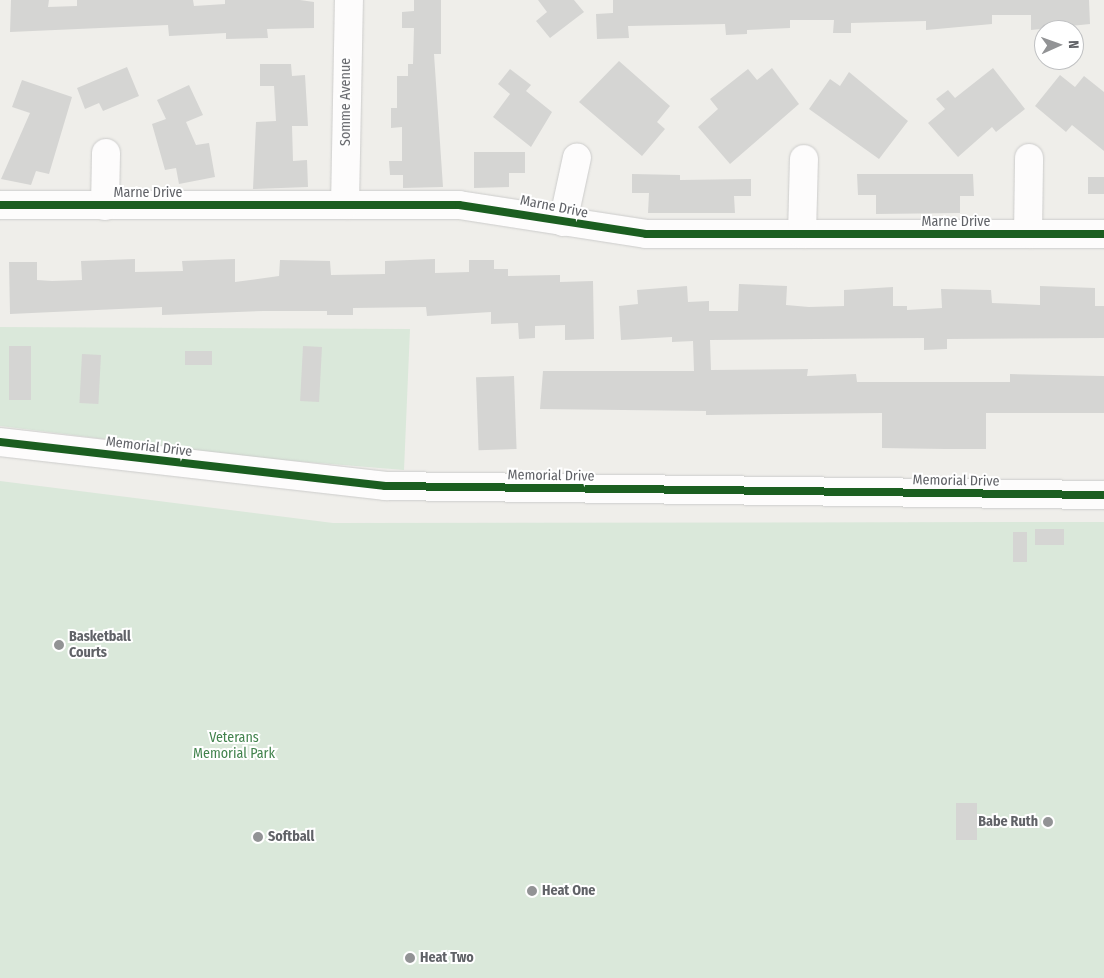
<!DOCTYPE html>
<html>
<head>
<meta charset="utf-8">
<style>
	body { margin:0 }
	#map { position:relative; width:1104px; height:978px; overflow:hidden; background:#efeeea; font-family:"Fira Sans Condensed",sans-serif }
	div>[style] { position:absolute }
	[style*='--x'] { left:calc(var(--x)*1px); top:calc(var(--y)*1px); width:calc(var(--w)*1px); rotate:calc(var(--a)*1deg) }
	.green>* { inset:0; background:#dae8da }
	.building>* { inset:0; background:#d5d5d3; transform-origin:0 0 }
	.roads { filter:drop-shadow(0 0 1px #cccccb) drop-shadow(0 0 1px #cccccb) }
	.minor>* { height:28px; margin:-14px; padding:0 14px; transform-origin:14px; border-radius:14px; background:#fdfcfc }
	.cycleway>* { height:8px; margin:-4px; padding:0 4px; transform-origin:4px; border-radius:4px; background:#1b5e20 }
	.dots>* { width:14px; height:14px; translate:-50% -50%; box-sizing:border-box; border:2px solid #fff; border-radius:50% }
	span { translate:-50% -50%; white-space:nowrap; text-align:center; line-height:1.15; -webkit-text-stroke:4px #fff; paint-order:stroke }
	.street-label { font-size:14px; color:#606267 }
	.poi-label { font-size:14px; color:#606267; font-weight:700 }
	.left { translate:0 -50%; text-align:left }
	.right { translate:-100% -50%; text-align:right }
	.park-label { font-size:14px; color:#42834d }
	.north { position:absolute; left:1034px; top:20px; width:50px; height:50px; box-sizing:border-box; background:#fff; border:1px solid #bfc0c2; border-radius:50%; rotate:88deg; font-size:14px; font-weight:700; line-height:20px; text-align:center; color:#606267 }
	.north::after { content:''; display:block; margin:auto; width:18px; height:22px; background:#929395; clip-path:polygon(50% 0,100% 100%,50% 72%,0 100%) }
</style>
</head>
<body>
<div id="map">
	<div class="green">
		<div style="clip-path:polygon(0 327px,410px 329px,404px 470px,258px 458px,0 426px)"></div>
		<div style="clip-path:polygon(0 481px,333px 523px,1104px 522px,1104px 978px,0 978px)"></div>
	</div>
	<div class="building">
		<div style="clip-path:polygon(11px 0,49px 0,48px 7px,77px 6px,77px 0,193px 0,194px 6px,225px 4px,225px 0,300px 0,314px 2px,314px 28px,267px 29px,268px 38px,226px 39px,226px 33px,169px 36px,168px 25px,10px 32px)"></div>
		<div style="clip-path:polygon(414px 0,441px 0,441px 54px,434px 54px,443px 187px,403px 188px,403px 175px,390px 175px,389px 161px,402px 161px,402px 127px,391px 128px,391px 108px,397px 108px,397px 76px,408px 76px,408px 64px,413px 64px,414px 28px,402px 28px,402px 12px,414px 11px)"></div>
		<div style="clip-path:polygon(538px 0,574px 0,584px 12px,550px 38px,536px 21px,547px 12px)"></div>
		<div style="clip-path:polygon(613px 0,1089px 0,1090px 24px,1031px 30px,1031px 15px,992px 15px,992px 24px,926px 30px,926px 21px,851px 23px,851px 33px,833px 33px,834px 20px,790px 20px,790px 28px,747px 30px,747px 34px,726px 35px,725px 24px,628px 26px,629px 38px,597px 39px,596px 14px,613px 13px)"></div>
		<div style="clip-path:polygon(619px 61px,670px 106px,657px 122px,665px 129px,642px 156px,579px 102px)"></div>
		<div style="clip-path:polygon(260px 64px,291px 64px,292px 76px,305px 75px,308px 126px,292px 126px,293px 161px,307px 160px,308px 187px,253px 189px,256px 122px,276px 121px,274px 86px,260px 86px)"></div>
		<div style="clip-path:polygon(127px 67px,139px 96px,103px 111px,99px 103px,85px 109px,77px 88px)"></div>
		<div style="clip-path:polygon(772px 68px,799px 104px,730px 164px,698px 127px,718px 109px,710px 99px,748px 69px,757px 80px)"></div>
		<div style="clip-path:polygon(993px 68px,1025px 109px,996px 132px,992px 127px,958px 157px,928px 123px,945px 109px,936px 99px,948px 90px,955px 98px)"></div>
		<div style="clip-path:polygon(510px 69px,531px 85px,526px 91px,552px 112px,531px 147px,493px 117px,510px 94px,498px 84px)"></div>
		<div style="clip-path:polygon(849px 72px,908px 121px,879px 159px,809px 109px,830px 79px,840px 86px)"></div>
		<div style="clip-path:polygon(1060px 75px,1075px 87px,1084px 76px,1104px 92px,1104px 151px,1072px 125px,1066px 132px,1035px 106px)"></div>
		<div style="clip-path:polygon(22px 80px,72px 97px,49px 174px,36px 171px,31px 185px,1px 179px,30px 113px,12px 107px)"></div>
		<div style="clip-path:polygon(189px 85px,203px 115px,186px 122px,196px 145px,209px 143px,215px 177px,179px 184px,176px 168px,165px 170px,152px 124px,166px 119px,157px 100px)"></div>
		<div style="clip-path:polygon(474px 152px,525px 152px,525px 173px,509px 173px,509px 187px,474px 188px)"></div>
		<div style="clip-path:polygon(632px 174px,680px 175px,680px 180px,751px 179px,751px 196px,734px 196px,735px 213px,648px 213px,649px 193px,632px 193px)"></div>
		<div style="clip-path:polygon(857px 174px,973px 174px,974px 196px,960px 196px,960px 213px,876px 214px,876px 195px,858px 195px)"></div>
		<div style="left:1088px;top:177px;width:16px;height:17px"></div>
		<div style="clip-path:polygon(135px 259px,135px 272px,183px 271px,182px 261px,235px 259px,235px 282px,279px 276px,280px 260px,330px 261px,331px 275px,385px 274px,385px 261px,435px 259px,435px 273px,469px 272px,469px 260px,494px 260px,494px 269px,508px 269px,508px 276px,560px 275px,560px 282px,593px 281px,594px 339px,565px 340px,565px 325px,535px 326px,535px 338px,519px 339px,518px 323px,491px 324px,491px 312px,427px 316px,426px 307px,353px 308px,353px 315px,327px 315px,327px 311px,263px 311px,162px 315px,162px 307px,10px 314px,9px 262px,37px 262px,37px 280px,52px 281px,82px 280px,81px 261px)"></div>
		<div style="clip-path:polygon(739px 284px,787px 286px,786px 305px,809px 307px,844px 306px,844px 290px,893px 287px,893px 306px,907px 306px,907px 310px,942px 308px,941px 289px,991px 290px,992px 303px,1040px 305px,1040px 286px,1095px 288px,1095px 306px,1104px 306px,1104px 338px,947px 339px,947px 349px,924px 350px,924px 338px,710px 340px,711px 370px,808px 369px,807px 376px,856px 374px,857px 382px,1010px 382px,1010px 374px,1104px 376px,1104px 413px,986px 413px,986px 449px,945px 449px,882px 448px,882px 413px,706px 415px,706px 411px,540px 409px,543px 371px,694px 371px,693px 341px,672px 342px,672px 337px,621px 340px,619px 306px,638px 304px,637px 290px,687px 286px,688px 302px,709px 301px,709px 311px,738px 311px)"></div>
		<div style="left:9px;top:346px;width:22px;height:54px"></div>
		<div style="left:303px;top:346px;width:19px;height:55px;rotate:3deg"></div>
		<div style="left:185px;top:351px;width:27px;height:14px"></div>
		<div style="left:82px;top:354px;width:19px;height:49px;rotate:3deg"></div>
		<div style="left:514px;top:376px;width:73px;height:38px;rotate:88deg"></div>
		<div style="left:1035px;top:529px;width:29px;height:16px"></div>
		<div style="left:1013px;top:532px;width:14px;height:30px"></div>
		<div style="left:956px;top:803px;width:21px;height:37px"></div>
	</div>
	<div class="roads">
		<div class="minor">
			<div style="--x:0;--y:205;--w:459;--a:0"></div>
			<div style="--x:459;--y:205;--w:189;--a:8.8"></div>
			<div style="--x:646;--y:234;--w:458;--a:0"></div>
			<div style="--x:345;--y:205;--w:205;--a:-88.9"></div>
			<div style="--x:105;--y:206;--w:53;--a:-88.9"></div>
			<div style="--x:563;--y:222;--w:66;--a:-77.8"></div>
			<div style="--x:802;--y:234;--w:75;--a:-88.5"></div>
			<div style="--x:1028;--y:234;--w:76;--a:-89.2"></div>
			<div style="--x:0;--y:442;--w:388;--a:6.5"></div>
			<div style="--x:385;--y:486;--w:719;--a:0.72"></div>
		</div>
	</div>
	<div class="cycleway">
		<div style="--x:0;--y:205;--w:459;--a:0"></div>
		<div style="--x:459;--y:205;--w:189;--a:8.8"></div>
		<div style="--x:646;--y:234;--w:458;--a:0"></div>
		<div style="--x:0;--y:442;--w:388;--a:6.5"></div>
		<div style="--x:385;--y:486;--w:719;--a:0.72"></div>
	</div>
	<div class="dots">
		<div style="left:59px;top:645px;background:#929395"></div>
		<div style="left:1048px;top:822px;background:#929395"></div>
		<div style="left:258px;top:837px;background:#929395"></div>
		<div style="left:532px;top:891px;background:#929395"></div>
		<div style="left:410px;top:958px;background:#929395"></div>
	</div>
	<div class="street-label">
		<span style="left:346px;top:102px;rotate:-90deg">Somme Avenue</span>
		<span style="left:148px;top:193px">Marne Drive</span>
		<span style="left:554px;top:207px;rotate:11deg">Marne Drive</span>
		<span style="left:956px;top:222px">Marne Drive</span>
		<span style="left:149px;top:447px;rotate:7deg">Memorial Drive</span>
		<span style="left:551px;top:476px;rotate:1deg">Memorial Drive</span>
		<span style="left:956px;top:481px;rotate:1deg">Memorial Drive</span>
	</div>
	<div class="poi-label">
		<span class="left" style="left:69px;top:645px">Basketball<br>Courts</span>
		<span class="right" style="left:1038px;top:822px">Babe Ruth</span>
		<span class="left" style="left:268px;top:837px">Softball</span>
		<span class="left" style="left:542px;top:891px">Heat One</span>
		<span class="left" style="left:420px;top:958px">Heat Two</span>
	</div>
	<div class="park-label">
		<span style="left:234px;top:746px">Veterans<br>Memorial Park</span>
	</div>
	<div class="north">N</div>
</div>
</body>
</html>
